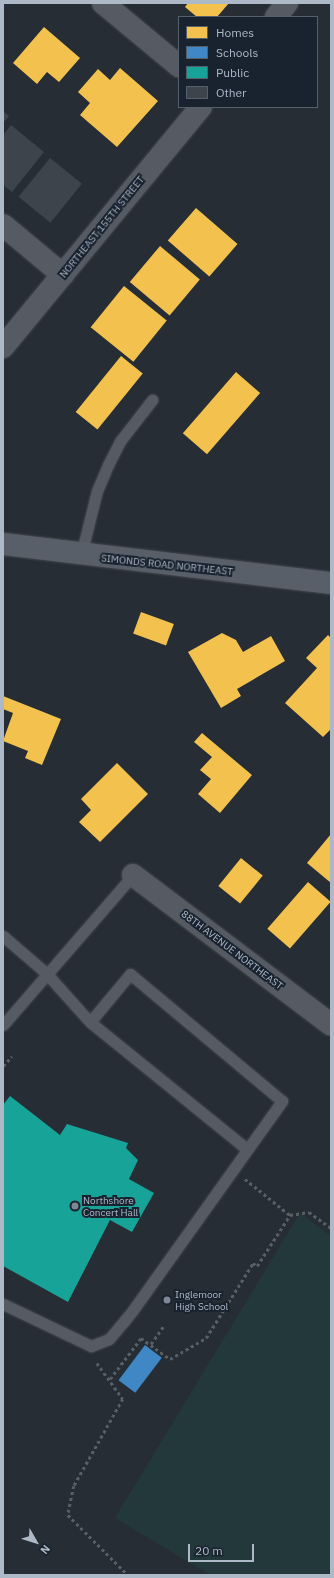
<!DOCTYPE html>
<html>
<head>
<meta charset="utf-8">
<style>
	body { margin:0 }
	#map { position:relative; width:334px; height:1578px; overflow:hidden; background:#262d35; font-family:"IBM Plex Sans",sans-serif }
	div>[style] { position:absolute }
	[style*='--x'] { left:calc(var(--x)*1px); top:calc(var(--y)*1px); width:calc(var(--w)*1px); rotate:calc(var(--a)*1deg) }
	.green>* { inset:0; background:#23383b }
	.homes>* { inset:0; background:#f2c14e; transform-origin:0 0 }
	.schools>* { inset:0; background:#3f88c5; transform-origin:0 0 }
	.public>* { inset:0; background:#17a398 }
	.building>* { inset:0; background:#3d444b; transform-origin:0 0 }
	.path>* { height:2.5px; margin-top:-1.25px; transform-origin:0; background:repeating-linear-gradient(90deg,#586066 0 3px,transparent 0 6px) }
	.roads { filter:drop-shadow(0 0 1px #44494f) drop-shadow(0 0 1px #44494f) }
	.service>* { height:11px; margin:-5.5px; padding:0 5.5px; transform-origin:5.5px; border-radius:5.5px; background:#565b63 }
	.minor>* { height:22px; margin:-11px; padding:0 11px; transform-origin:11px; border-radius:11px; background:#565b63 }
	.tertiary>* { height:22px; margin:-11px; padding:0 11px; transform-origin:11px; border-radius:11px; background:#565b63 }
	.secondary>* { height:22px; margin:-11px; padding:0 11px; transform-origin:11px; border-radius:11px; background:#595f68 }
	.dots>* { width:11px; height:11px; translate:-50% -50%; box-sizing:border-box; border:2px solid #192330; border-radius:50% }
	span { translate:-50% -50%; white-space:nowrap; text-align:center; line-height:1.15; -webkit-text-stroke:4px #192330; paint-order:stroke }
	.street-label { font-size:10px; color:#aeb9c7 }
	.poi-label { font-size:10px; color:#aeb9c7 }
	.left { translate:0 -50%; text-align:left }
	.frame { position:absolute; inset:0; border:4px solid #aeb9c7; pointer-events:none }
	.legend { position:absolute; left:178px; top:16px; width:140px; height:92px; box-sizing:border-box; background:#192330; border:1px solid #555f6c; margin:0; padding:5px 7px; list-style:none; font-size:12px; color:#aeb9c7 }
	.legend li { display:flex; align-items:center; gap:8px; height:20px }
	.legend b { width:20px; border:1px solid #555f6c }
	.north { position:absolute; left:16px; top:1522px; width:40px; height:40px; -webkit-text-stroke:3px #192330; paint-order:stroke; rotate:129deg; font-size:11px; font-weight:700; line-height:16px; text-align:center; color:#aeb9c7 }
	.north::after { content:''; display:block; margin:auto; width:14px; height:18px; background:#aeb9c7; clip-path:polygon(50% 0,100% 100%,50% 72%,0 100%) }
	.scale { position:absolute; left:188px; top:1544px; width:66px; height:18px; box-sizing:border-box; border:2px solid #aeb9c7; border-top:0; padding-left:5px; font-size:12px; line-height:14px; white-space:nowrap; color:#aeb9c7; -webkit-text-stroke:3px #192330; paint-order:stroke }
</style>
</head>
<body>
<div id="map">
	<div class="green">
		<div style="clip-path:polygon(300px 1213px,331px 1236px,331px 1575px,210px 1575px,115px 1518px)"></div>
	</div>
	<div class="homes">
		<div style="clip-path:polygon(188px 3px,229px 3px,217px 17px,197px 17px,185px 7px)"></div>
		<div style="clip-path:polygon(44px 27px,80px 58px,59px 82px,47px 72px,37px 84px,13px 63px)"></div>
		<div style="clip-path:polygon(120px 68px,158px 101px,117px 147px,80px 115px,90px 103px,78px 92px,98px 69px,110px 80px)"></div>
		<div style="left:196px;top:208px;width:55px;height:43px;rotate:41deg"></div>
		<div style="left:160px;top:246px;width:52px;height:47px;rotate:40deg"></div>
		<div style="left:124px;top:286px;width:55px;height:53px;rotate:39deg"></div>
		<div style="left:121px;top:356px;width:28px;height:72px;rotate:39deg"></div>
		<div style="left:236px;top:372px;width:32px;height:81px;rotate:41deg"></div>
		<div style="left:141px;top:612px;width:35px;height:23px;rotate:20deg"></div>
		<div style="clip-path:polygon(222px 633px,236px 640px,243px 652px,271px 636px,285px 661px,237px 689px,241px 696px,221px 708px,188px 652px)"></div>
		<div style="clip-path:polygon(328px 635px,331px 638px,331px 729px,323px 737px,285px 703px,317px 668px,306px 658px)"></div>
		<div style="clip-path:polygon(3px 696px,61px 719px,42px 765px,25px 758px,28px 751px,3px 741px,13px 713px,3px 709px)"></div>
		<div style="clip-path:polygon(202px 733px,252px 775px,220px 813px,198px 794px,211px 779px,200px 770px,212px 757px,194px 742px)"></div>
		<div style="clip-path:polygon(117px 763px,148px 794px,100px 842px,79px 822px,91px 810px,81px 799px)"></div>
		<div style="clip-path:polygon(331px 834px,331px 883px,307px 863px)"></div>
		<div style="left:241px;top:858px;width:28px;height:36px;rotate:39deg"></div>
		<div style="left:308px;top:882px;width:30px;height:62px;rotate:41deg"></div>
	</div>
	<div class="schools">
		<div style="left:145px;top:1345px;width:21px;height:44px;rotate:37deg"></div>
	</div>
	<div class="public">
		<div style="clip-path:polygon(10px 1096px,60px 1135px,67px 1124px,128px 1143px,126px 1148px,138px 1160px,129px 1179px,154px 1193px,132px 1232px,110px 1220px,68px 1302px,3px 1266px,3px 1105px)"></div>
	</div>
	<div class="building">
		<div style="clip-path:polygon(3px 111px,9px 116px,3px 123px)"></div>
		<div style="clip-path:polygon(11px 125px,44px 152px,12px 192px,3px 185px,3px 135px)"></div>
		<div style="left:50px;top:158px;width:41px;height:50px;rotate:39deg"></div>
	</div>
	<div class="path">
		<div style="--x:3;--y:1066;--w:13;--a:-48"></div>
		<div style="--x:245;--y:1179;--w:58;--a:38.7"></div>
		<div style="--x:290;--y:1215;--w:19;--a:-9"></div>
		<div style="--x:309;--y:1212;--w:27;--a:36"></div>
		<div style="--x:151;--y:1344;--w:21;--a:-55"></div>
		<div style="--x:97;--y:1363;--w:44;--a:54.2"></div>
		<div style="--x:123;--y:1399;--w:100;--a:119.4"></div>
		<div style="--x:74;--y:1486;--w:30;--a:102"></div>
		<div style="--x:68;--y:1515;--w:85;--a:45"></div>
		<div style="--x:110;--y:1379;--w:51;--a:-52.9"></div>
		<div style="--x:141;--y:1338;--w:36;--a:36"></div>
		<div style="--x:170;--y:1359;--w:42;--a:-30.3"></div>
		<div style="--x:206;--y:1338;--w:89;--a:-57.9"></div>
		<div style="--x:253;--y:1263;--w:5;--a:37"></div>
		<div style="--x:257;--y:1266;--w:61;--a:-57.1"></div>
	</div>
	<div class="roads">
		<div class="service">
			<div style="--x:81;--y:555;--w:66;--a:-76"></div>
			<div style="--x:97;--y:491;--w:28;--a:-67"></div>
			<div style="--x:108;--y:465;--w:28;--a:-63"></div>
			<div style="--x:121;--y:440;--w:51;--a:-52.2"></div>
			<div style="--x:3;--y:936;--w:57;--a:40.7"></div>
			<div style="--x:46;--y:973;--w:66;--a:48.1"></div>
			<div style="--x:3;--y:1025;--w:198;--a:-49.1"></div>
			<div style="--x:3;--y:1304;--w:98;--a:25.5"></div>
			<div style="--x:91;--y:1346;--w:19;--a:-21"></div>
			<div style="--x:109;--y:1339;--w:25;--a:-50"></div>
			<div style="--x:125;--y:1320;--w:13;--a:-51"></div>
			<div style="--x:133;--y:1310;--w:257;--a:-54.5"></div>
			<div style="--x:282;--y:1101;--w:198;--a:-140.1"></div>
			<div style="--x:130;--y:974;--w:62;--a:129.8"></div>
			<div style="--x:90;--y:1022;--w:202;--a:39"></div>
		</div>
		<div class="minor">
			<div style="--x:103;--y:3;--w:99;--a:39.7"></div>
			<div style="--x:3;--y:225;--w:78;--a:39.8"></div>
			<div style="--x:133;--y:875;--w:248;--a:37.1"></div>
		</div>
		<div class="tertiary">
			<div style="--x:276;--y:17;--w:18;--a:-52"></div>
			<div style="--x:3;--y:347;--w:311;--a:-50.5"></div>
		</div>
		<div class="secondary">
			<div style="--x:3;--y:544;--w:330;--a:6.8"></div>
		</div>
	</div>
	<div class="dots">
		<div style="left:75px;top:1206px;background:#7e8894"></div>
		<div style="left:167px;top:1300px;background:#7e8894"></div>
	</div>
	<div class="street-label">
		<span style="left:102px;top:227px;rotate:-51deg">NORTHEAST 155TH STREET</span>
		<span style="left:167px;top:565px;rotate:6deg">SIMONDS ROAD NORTHEAST</span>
		<span style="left:232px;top:950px;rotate:37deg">88TH AVENUE NORTHEAST</span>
	</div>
	<div class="poi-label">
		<span class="left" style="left:83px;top:1206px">Northshore<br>Concert Hall</span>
		<span class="left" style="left:175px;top:1300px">Inglemoor<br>High School</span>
	</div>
	<div class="frame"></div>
	<ul class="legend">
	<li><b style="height:11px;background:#f2c14e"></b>Homes</li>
	<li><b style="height:11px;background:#3f88c5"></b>Schools</li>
	<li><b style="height:11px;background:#17a398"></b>Public</li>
	<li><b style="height:11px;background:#3d444b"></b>Other</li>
	</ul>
	<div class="north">N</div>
	<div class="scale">20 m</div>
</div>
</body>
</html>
